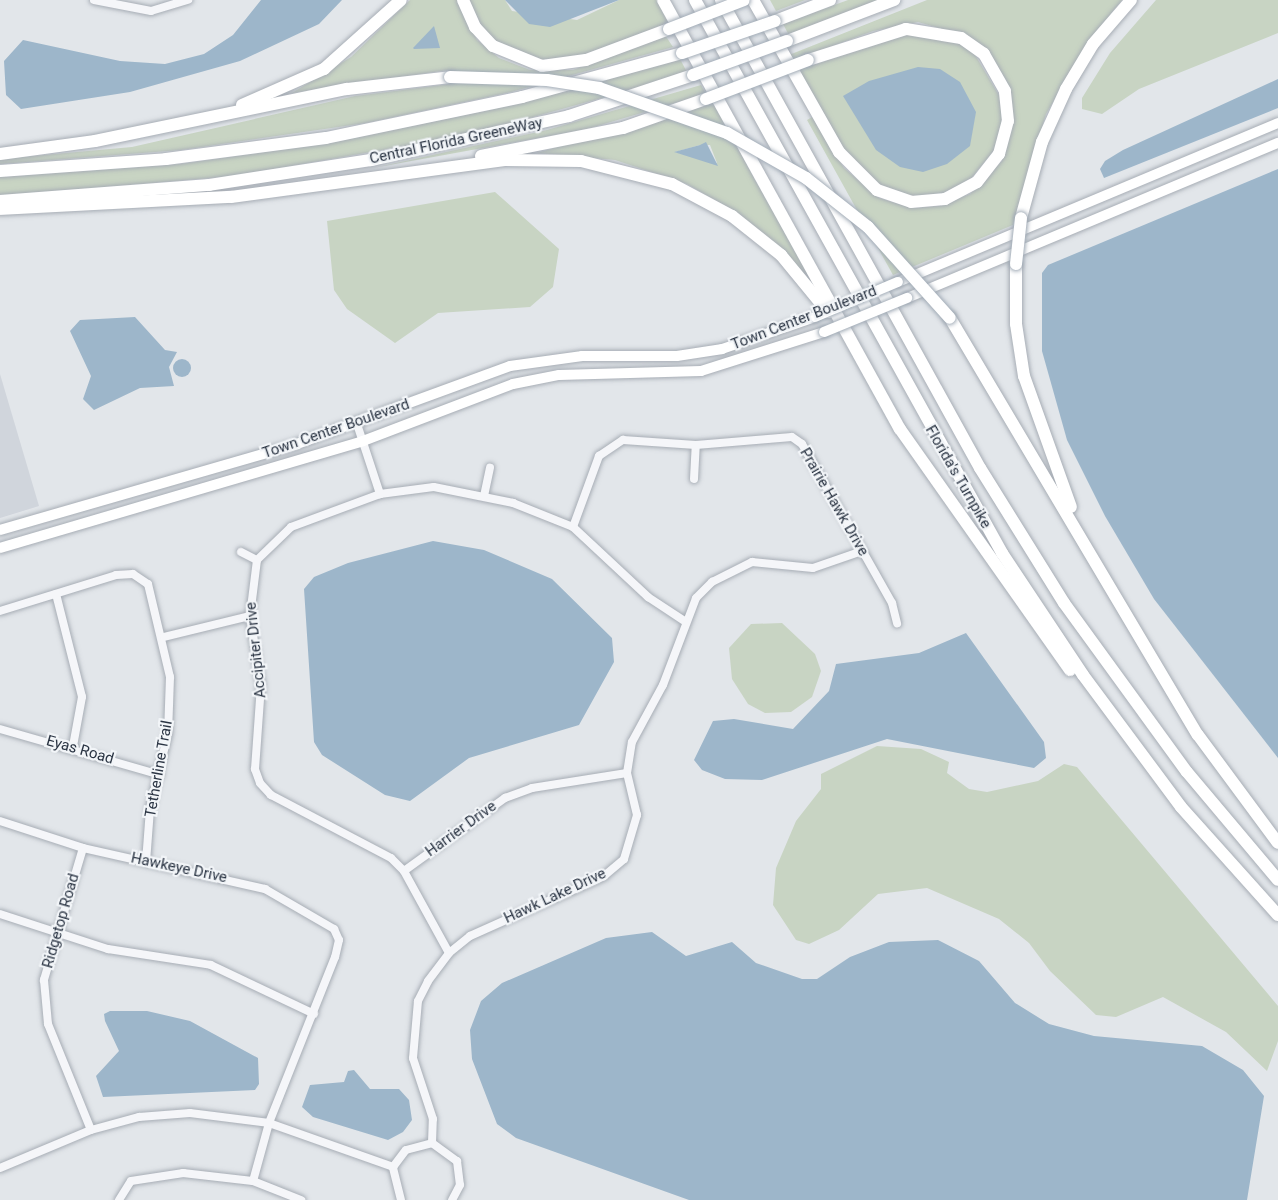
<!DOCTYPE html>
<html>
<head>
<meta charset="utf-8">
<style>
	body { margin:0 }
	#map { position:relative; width:1278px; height:1200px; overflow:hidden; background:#e2e6ea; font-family:Roboto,sans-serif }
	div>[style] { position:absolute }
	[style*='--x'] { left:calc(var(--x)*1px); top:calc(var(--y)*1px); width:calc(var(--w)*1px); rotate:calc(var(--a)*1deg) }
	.built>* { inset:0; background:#d0d5dc }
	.green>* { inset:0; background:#c8d4c3 }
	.water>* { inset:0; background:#9db6ca }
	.round { border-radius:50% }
	.roads { filter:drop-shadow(0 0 2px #a7adb5) drop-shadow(0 0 2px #a7adb5) }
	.minor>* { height:8px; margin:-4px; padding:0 4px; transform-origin:4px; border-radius:4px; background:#f5f6f9 }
	.major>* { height:10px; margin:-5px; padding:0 5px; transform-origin:5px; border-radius:5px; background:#fff }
	.highway>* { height:12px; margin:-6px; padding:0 6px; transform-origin:6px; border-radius:6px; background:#fff }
	.bridges { filter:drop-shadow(0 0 2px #a1abb6) drop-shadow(0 0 2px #a1abb6) }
	.major-bridge>* { height:10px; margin:-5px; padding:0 5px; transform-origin:5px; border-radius:5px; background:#fff }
	.highway-bridge>* { height:12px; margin:-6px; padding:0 6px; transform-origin:6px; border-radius:6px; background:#fff }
	span { translate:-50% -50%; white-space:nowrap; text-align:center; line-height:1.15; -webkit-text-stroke:4.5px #f2f5f8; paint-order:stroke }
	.street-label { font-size:15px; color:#2a3443 }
</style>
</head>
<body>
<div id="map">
	<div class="built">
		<div style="clip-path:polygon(0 374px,39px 506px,0 518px)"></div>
	</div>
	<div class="green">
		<div style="clip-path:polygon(410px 0,457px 0,477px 40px,499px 58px,530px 70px,573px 70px,665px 35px,673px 47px,511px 92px,366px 123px,181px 150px,0 164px,0 159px,132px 147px,355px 96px,450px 84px,448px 70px,292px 93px,351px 57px)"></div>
		<div style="clip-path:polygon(469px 0,505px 0,512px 11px,577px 20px,619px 0,657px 0,670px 23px,581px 56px,540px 60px,499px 44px,482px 27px)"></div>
		<div style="clip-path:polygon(770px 0,805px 0,776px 11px)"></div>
		<div style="clip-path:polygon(848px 0,889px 0,791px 39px,783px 24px)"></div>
		<div style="clip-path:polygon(927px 0,1122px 0,1091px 38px,1046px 114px,1013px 225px,893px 275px,807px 120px,812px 117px,844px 168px,879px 198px,913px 208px,939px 206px,970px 194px,1002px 161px,1013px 122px,1005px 78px,970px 37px,918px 22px,873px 31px,792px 61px,789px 55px)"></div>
		<div style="clip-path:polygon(1156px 0,1278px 0,1278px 33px,1139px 89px,1102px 114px,1082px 109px,1082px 98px,1110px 53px)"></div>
		<div style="clip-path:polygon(909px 34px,955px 41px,974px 53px,1000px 97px,1002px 122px,995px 149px,969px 181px,937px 196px,908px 196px,882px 187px,850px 160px,797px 70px)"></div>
		<div style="clip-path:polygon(680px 59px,688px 74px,468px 135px,234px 176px,0 196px,0 177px,180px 164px,335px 142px,494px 109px)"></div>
		<div style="clip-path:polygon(701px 85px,706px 94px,587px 129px,373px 168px,547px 130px)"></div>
		<div style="clip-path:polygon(evenodd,713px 101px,754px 178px,814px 282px,734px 211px,687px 184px,615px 160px,537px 153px,713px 101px,700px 145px,710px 145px,717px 163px,675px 152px,700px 145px)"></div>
		<div style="clip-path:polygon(495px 192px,559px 249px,553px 287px,530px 307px,438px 313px,395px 343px,347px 309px,334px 290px,327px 221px)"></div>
		<div style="clip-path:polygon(782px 623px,815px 654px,821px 671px,812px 697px,791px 712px,765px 713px,748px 704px,732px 679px,729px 648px,751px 624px)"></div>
		<div style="clip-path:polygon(877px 746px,921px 749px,949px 762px,947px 773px,969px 789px,987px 792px,1038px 781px,1064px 764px,1077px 767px,1278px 1006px,1278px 1041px,1267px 1071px,1226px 1032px,1163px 997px,1116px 1017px,1096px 1015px,1050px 971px,1029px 943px,999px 919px,927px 888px,878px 894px,839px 930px,809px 944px,796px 940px,773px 905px,776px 868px,796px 821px,821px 789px,821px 774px)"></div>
	</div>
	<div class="water">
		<div style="clip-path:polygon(261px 0,342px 0,319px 24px,240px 61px,130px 92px,21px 109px,6px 95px,4px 61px,23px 40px,120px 61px,165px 64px,204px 54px,233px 35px)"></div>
		<div style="clip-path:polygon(505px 0,619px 0,550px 27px,529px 24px)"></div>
		<div style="clip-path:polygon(434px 26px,440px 48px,414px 49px,413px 48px)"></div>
		<div style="clip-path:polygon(918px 67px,940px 69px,960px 82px,976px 112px,970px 146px,947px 164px,923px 172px,900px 167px,876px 150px,843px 96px,869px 81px)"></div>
		<div style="clip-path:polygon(1278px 79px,1278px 108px,1104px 178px,1100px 169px,1105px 161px,1123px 150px)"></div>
		<div style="clip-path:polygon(706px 142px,718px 166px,674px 152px,700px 145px)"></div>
		<div style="clip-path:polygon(1278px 169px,1278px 758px,1154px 599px,1105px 516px,1067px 440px,1042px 351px,1042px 273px,1048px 265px)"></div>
		<div style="clip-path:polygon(135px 317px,165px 350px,177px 352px,169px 367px,174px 386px,140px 388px,94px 410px,83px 399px,91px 376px,70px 331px,80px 320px)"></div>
		<div class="round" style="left:173px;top:359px;width:18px;height:18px"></div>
		<div style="clip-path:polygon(433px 541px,484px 550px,552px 579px,612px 638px,614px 662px,579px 725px,469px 758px,410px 801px,385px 795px,322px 755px,314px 742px,304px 589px,314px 577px,348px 563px)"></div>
		<div style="clip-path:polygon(966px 633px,1044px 742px,1046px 758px,1034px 768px,887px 739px,762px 780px,725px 779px,702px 770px,694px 760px,713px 721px,734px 719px,793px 729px,829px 691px,836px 664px,919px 653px)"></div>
		<div style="clip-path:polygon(652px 932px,686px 956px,732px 942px,756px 963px,802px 979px,817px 979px,850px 957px,889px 942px,938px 940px,979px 961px,1015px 1003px,1049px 1024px,1094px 1036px,1202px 1046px,1243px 1070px,1264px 1096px,1247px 1200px,689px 1200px,516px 1138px,497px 1124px,472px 1059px,470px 1030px,481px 1001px,502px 983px,606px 938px)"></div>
		<div style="clip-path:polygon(110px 1011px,147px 1011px,190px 1021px,258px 1058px,259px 1084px,255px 1090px,103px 1097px,96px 1076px,119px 1051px,105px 1021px,104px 1014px)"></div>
		<div style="clip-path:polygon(354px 1070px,370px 1089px,399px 1089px,409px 1100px,412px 1120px,403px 1132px,388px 1140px,313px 1117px,302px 1107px,310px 1085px,344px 1082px,348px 1071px)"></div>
	</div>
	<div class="roads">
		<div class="minor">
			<div style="--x:94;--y:0;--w:58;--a:10.9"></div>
			<div style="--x:151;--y:11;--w:39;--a:-17"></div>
			<div style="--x:357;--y:424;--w:74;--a:71.8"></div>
			<div style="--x:694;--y:479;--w:34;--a:-87"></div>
			<div style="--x:484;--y:496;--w:29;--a:-78"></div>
			<div style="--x:573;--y:527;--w:76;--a:-69.9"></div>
			<div style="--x:599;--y:456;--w:29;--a:-34"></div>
			<div style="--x:623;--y:440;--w:73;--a:3.9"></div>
			<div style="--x:696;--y:445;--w:96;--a:-4.8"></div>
			<div style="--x:792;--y:437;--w:12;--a:35"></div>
			<div style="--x:802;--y:444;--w:183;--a:60.5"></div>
			<div style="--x:892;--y:603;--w:21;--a:76"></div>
			<div style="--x:241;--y:552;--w:18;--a:27"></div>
			<div style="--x:56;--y:594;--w:106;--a:75.8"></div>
			<div style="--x:82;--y:697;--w:50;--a:100.4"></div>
			<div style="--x:0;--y:611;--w:121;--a:-17.2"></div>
			<div style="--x:116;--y:575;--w:17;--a:-3"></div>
			<div style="--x:133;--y:574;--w:18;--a:34"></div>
			<div style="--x:148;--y:584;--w:96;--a:76.7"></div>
			<div style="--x:170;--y:677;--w:56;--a:92"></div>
			<div style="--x:168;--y:733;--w:78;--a:103.3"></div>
			<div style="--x:150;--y:809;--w:53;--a:94.3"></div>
			<div style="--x:164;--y:637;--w:89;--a:-13.7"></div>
			<div style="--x:0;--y:729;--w:166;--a:16"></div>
			<div style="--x:0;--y:821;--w:87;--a:18"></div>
			<div style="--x:83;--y:848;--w:187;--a:12.7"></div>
			<div style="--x:265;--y:889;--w:80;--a:30.1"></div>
			<div style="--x:334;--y:929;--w:12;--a:66"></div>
			<div style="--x:339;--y:940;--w:17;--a:103"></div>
			<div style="--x:335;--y:957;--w:179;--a:111.7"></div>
			<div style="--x:269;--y:1123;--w:60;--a:105.4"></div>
			<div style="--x:83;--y:848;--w:138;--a:106.5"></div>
			<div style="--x:44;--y:980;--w:44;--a:84.8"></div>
			<div style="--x:48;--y:1024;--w:114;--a:67.9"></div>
			<div style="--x:404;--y:871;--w:125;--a:-35.9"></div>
			<div style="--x:505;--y:798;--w:29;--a:-20"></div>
			<div style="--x:532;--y:788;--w:96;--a:-9"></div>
			<div style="--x:0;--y:914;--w:114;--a:18"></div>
			<div style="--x:108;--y:949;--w:104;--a:8.8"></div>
			<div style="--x:211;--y:965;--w:114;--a:25.4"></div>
			<div style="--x:449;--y:953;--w:94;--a:-118.8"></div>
			<div style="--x:404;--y:871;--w:18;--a:-135"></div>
			<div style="--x:391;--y:858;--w:136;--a:-152.3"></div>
			<div style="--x:271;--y:795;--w:16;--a:-133"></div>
			<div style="--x:260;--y:783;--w:15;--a:-110"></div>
			<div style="--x:255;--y:769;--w:83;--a:-85.9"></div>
			<div style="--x:261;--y:686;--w:71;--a:-98.9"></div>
			<div style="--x:250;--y:616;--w:56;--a:-82.9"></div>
			<div style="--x:257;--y:560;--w:47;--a:-44.1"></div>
			<div style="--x:291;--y:527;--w:95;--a:-20.3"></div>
			<div style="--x:380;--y:494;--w:54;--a:-7.4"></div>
			<div style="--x:434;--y:487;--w:81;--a:11.4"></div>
			<div style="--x:513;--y:503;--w:65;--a:21.8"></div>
			<div style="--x:573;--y:527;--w:103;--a:43"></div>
			<div style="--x:648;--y:597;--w:42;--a:33.3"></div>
			<div style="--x:432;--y:1143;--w:24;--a:-88"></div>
			<div style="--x:433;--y:1119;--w:64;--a:-108.2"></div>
			<div style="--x:413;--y:1058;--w:57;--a:-85"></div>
			<div style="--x:418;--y:1001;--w:22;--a:-63"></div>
			<div style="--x:428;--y:981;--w:35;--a:-53"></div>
			<div style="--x:449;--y:953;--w:27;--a:-39"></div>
			<div style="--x:470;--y:936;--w:147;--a:-24.1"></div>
			<div style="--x:604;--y:876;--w:26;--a:-40"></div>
			<div style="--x:624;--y:859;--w:46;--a:-73.5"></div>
			<div style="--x:637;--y:815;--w:43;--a:-103.4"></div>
			<div style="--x:627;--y:773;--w:31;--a:-81"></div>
			<div style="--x:632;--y:742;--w:65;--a:-61.5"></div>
			<div style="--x:663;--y:685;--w:93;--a:-69.2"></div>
			<div style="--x:696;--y:598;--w:23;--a:-45"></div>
			<div style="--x:712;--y:582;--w:45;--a:-26.6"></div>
			<div style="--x:752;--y:562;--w:61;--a:5.6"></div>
			<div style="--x:813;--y:568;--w:52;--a:-19.1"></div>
			<div style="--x:0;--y:1168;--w:99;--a:-22.7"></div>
			<div style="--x:91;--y:1130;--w:50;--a:-15.2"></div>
			<div style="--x:139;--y:1117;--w:51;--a:-4.5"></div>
			<div style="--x:190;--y:1113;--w:80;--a:7.2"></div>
			<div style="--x:269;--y:1123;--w:132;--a:19.5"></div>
			<div style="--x:119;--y:1200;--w:22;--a:-58"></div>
			<div style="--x:131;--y:1181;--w:53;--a:-8.7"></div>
			<div style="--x:183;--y:1173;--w:70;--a:6.5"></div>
			<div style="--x:253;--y:1181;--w:52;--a:21.6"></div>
			<div style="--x:401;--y:1200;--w:34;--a:-104"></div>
			<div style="--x:393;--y:1167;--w:21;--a:-53"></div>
			<div style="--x:406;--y:1150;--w:27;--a:-15"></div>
			<div style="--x:432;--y:1143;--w:31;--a:36"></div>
			<div style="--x:457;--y:1161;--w:24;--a:83"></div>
			<div style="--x:460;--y:1185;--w:17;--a:118"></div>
		</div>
		<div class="major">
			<div style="--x:898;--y:282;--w:412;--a:-22.7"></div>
			<div style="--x:907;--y:298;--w:402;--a:-22.7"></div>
			<div style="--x:0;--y:530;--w:309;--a:-16.1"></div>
			<div style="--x:297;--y:444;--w:227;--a:-20.1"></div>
			<div style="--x:510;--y:366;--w:73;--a:-7.9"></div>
			<div style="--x:582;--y:356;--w:95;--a:0"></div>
			<div style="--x:677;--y:356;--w:46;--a:-8.8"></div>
			<div style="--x:722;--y:349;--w:98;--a:-19"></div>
			<div style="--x:0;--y:548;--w:378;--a:-16.4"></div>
			<div style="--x:363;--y:441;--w:160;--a:-20.8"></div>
			<div style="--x:513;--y:384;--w:47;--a:-11.1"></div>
			<div style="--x:559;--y:375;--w:142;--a:-1.6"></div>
			<div style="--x:701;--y:371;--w:129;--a:-17.6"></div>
		</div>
		<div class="highway">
			<div style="--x:463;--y:0;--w:30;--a:66"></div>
			<div style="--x:475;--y:27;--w:26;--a:47"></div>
			<div style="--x:493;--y:46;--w:53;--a:22.2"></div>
			<div style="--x:542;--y:66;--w:44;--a:-7.8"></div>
			<div style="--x:586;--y:60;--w:89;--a:-20.5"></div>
			<div style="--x:663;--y:0;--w:490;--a:61.1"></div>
			<div style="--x:900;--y:429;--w:295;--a:54.8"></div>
			<div style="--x:695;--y:0;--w:633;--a:60.96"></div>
			<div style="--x:1002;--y:553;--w:146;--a:56.4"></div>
			<div style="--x:1083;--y:675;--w:164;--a:53.4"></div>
			<div style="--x:1181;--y:807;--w:145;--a:48.1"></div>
			<div style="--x:721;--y:0;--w:535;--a:61.04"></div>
			<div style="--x:980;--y:468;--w:159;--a:58.1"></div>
			<div style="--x:1064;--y:603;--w:209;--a:54"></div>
			<div style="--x:1187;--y:772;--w:141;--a:49.9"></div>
			<div style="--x:753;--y:0;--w:175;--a:60.5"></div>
			<div style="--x:839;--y:152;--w:54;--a:45"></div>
			<div style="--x:877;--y:190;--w:36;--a:19"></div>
			<div style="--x:911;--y:202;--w:34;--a:-5"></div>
			<div style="--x:945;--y:199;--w:36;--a:-28"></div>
			<div style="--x:977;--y:182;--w:36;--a:-52"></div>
			<div style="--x:999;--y:154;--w:34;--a:-75"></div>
			<div style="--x:1008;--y:121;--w:30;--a:-96"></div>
			<div style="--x:1005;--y:91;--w:43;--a:-119.6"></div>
			<div style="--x:984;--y:54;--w:28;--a:-145"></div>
			<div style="--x:961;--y:38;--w:56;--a:-170.7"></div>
			<div style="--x:906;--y:29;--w:103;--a:162.4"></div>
			<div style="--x:775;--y:21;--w:59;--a:-20.9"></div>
			<div style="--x:787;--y:41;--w:115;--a:-21"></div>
			<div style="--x:242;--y:105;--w:90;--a:-23.7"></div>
			<div style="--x:324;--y:69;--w:103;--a:-41.9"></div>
			<div style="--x:0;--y:154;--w:96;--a:-7.8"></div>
			<div style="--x:95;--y:141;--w:257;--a:-11.7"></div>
			<div style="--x:347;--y:89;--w:104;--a:-6.6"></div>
			<div style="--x:481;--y:156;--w:145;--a:-11.2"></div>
			<div style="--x:623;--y:128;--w:88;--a:-19.3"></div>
			<div style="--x:0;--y:171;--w:166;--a:-4.1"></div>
			<div style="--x:166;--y:159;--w:161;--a:-7.5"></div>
			<div style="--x:326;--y:138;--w:200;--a:-11.8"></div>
			<div style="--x:522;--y:97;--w:166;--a:-15.4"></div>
			<div style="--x:0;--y:201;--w:210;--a:-4.4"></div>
			<div style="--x:209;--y:185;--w:164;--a:-8.8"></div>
			<div style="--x:371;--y:160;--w:203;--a:-12.5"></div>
			<div style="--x:569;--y:116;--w:131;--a:-18.3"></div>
			<div style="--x:0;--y:209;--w:231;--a:-3"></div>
			<div style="--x:231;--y:197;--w:276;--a:-7.7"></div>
			<div style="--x:505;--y:160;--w:76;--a:0.8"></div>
			<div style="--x:581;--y:161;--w:94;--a:14.2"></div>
			<div style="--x:672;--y:184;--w:68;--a:28.1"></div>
			<div style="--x:732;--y:216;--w:63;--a:38.5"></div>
			<div style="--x:781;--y:255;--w:74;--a:50.5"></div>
			<div style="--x:1021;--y:218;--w:79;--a:-74.6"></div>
			<div style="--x:1042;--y:142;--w:58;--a:-65.6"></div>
			<div style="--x:1066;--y:89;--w:52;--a:-59"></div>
			<div style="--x:1093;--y:44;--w:58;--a:-49.2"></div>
			<div style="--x:1016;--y:264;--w:60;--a:90"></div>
			<div style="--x:1016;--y:324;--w:53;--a:81.3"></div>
			<div style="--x:1024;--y:376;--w:139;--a:70.3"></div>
			<div style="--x:950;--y:318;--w:485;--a:59.3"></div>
			<div style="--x:1198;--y:735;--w:134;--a:53.5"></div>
		</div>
	</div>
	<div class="bridges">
		<div class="major-bridge">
			<div style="--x:815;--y:317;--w:90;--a:-22.9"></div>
			<div style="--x:824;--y:332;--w:90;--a:-22.3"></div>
		</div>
		<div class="highway-bridge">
			<div style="--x:669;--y:29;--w:80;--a:-21.1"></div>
			<div style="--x:682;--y:53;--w:98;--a:-19"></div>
			<div style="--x:693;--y:75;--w:100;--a:-19.9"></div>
			<div style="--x:450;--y:77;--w:97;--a:1.8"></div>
			<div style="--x:547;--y:80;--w:53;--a:8.7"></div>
			<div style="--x:599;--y:88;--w:136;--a:19.4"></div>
			<div style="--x:727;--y:133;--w:91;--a:29.7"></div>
			<div style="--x:806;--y:178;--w:79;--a:38.3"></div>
			<div style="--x:868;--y:227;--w:122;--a:48"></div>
			<div style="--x:706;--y:99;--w:109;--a:-20.9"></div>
			<div style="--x:1016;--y:264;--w:46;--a:-83.8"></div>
		</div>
	</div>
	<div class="street-label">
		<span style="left:456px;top:141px;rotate:-12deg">Central Florida GreeneWay</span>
		<span style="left:804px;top:318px;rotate:-21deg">Town Center Boulevard</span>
		<span style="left:336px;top:429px;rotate:-19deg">Town Center Boulevard</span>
		<span style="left:958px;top:477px;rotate:60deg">Florida's Turnpike</span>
		<span style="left:834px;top:502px;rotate:60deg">Prairie Hawk Drive</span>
		<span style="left:256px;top:650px;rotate:-96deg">Accipiter Drive</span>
		<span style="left:80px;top:750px;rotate:16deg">Eyas Road</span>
		<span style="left:159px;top:769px;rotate:-80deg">Tetherline Trail</span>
		<span style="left:461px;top:829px;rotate:-36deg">Harrier Drive</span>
		<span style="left:179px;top:868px;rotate:12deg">Hawkeye Drive</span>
		<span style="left:555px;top:896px;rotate:-25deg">Hawk Lake Drive</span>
		<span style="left:61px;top:921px;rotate:-74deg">Ridgetop Road</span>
	</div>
</div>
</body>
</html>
